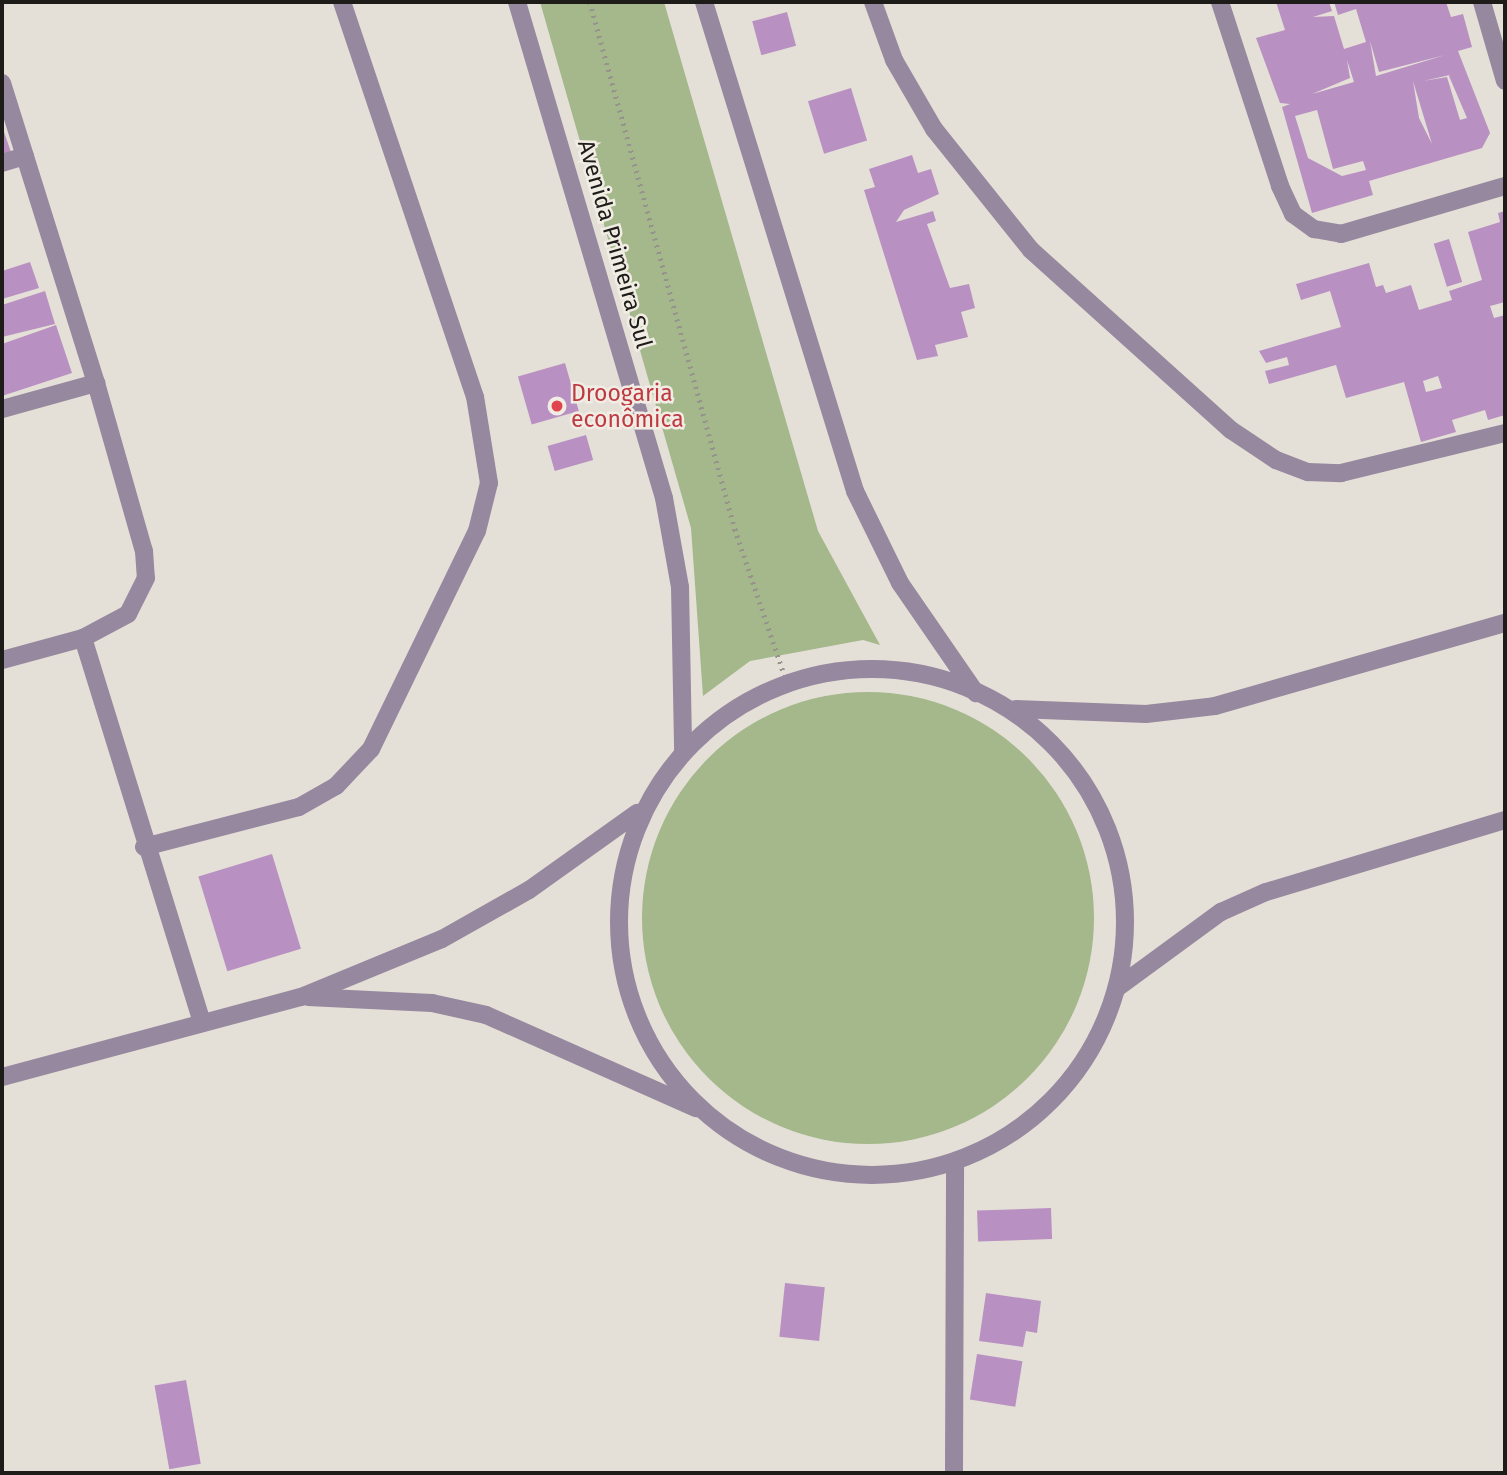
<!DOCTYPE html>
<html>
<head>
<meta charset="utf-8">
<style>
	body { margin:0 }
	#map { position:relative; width:1507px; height:1475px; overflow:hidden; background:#e4e0d7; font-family:"Fira Sans",sans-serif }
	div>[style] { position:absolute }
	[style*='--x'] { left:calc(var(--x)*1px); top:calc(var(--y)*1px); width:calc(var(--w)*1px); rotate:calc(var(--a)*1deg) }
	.green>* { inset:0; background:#a4b88b }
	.round { border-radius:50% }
	.building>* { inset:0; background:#b990c2; transform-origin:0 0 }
	.path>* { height:4.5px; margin-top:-2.25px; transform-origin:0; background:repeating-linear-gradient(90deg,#95938c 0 2px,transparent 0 7px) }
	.service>* { height:18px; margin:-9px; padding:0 9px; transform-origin:9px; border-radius:9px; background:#96889f }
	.minor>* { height:18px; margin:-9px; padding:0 9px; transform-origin:9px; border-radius:9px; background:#96889f }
	.tertiary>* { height:18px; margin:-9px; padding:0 9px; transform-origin:9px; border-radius:9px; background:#96889f }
	.tertiary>.ring { margin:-9px; padding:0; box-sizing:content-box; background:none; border:18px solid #96889f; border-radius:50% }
	.dots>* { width:19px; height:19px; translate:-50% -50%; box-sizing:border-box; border:4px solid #f1ede4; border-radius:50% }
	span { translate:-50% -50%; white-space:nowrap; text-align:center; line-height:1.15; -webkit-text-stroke:5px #f1ede4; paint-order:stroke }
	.street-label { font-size:23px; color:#1d1c19 }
	.health-label { font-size:23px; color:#be3a42 }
	.left { translate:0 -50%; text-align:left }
	.frame { position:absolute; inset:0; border:4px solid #1d1c19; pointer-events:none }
</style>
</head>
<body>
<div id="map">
	<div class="green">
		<div style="clip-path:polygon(540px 2px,664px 2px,818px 531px,880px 645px,863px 640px,750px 661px,703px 696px,691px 528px)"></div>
		<div class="round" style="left:642px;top:692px;width:452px;height:452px"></div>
	</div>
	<div class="building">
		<div style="clip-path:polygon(evenodd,1276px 2px,1329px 2px,1332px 11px,1313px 17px,1334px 16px,1344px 49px,1366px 42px,1356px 9px,1338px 15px,1334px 2px,1446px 2px,1451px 17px,1463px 14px,1472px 47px,1458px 51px,1490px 133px,1482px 148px,1369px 181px,1373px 195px,1312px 213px,1282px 107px,1290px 104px,1280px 103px,1256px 38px,1285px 30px,1276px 2px,1370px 41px,1379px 72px,1445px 55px,1376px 76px,1370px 41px,1276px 2px,1347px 60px,1354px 82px,1312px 94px,1350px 78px,1347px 60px,1276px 2px,1450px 75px,1449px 76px,1467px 118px,1460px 120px,1447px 77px,1423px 81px,1450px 75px,1276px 2px,1413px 81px,1432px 144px,1419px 118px,1413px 81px,1276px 2px,1317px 110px,1333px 169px,1363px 161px,1366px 170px,1342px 176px,1308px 158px,1295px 116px,1317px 110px)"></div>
		<div style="left:787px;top:12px;width:35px;height:36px;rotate:75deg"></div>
		<div style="left:851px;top:88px;width:55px;height:45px;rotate:73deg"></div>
		<div style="clip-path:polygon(2px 126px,12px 155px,2px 159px)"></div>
		<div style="clip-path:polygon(912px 155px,918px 173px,931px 169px,939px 194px,904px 210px,896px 222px,933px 211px,936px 221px,927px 224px,950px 288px,969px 284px,975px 308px,961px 312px,968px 337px,935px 345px,938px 356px,917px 360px,864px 190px,875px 187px,869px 169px)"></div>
		<div style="clip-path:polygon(evenodd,1505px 211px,1505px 302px,1490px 306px,1494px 318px,1505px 315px,1505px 415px,1488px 420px,1485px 410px,1452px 420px,1456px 432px,1421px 442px,1404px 382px,1346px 398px,1336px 365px,1269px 384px,1265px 371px,1289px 365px,1287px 357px,1266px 363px,1259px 351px,1341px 327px,1330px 291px,1301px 300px,1296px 284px,1369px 263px,1376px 287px,1383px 285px,1386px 293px,1411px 285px,1419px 310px,1452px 300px,1449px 291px,1482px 280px,1468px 232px,1500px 222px,1498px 213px,1505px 211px,1438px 376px,1442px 388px,1426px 392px,1423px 381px,1438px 376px)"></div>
		<div style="left:1449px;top:239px;width:45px;height:16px;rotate:73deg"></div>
		<div style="clip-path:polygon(30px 262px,39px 288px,2px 299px,2px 271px)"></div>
		<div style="clip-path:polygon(45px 291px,55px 324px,2px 337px,2px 305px)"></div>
		<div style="clip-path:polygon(56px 325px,72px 373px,2px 396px,2px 344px)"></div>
		<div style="left:565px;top:363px;width:50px;height:49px;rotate:74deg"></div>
		<div style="left:586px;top:435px;width:26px;height:40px;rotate:74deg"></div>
		<div style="left:272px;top:854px;width:99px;height:77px;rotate:73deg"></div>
		<div style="left:1051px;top:1208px;width:31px;height:74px;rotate:88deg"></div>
		<div style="left:785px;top:1283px;width:40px;height:54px;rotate:6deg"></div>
		<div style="clip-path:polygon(986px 1293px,1041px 1301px,1037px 1333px,1026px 1331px,1023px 1347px,979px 1341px)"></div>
		<div style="left:977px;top:1354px;width:46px;height:46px;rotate:9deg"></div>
		<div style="left:186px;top:1380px;width:85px;height:32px;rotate:80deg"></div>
	</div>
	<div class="path">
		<div style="--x:590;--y:2;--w:547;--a:74.62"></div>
		<div style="--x:735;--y:529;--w:159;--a:71.3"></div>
	</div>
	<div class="service">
		<div style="--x:144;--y:847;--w:160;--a:-14.5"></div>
		<div style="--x:299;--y:807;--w:43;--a:-29.6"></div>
		<div style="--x:336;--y:786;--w:51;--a:-46.6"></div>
		<div style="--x:371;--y:749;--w:242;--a:-64.1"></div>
		<div style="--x:477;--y:531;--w:49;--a:-76"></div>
		<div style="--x:489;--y:483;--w:87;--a:-99.2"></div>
		<div style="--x:475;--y:397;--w:417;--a:-108.6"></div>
	</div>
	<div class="minor">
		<div style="--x:873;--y:2;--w:62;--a:70.1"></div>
		<div style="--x:894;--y:60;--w:80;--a:59.9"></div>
		<div style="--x:934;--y:129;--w:155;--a:51.3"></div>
		<div style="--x:1031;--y:250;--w:269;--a:42"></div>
		<div style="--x:1231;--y:430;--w:54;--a:33.7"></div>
		<div style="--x:1276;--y:460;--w:34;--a:21"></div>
		<div style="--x:1308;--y:472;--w:33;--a:2"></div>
		<div style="--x:1341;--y:473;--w:169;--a:-13.7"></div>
		<div style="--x:1220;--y:2;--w:194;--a:71.9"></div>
		<div style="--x:1280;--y:186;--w:31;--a:65"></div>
		<div style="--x:1293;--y:214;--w:26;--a:36"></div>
		<div style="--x:1314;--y:229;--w:27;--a:10"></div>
		<div style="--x:1341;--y:234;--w:171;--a:-16.3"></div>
		<div style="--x:1482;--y:2;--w:82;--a:73.8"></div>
		<div style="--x:2;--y:83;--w:314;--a:72.6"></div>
		<div style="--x:96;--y:383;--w:175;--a:74.1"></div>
		<div style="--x:144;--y:551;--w:27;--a:86"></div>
		<div style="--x:146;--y:578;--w:40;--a:116.6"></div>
		<div style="--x:128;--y:614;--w:51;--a:151.9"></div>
		<div style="--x:83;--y:638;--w:84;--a:164.8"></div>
		<div style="--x:2;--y:163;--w:24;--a:-17"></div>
		<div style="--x:2;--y:409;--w:98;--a:-15.5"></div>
		<div style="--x:83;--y:638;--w:402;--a:72.8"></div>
		<div style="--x:954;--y:1473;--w:307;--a:-89.8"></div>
	</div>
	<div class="tertiary">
		<div style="--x:517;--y:2;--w:517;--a:73.49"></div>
		<div style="--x:664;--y:498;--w:90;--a:79.8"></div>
		<div style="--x:680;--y:587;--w:163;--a:88.9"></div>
		<div style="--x:704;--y:2;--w:512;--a:72.84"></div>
		<div style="--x:855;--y:491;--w:102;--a:63.9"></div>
		<div style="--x:900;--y:583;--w:134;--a:55.4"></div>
		<div class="ring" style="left:619px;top:669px;width:488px;height:488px"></div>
		<div style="--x:1016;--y:709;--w:130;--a:2.2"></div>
		<div style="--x:1146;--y:714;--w:69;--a:-6.6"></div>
		<div style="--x:1215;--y:706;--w:302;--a:-16"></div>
		<div style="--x:1117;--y:988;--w:129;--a:-36.2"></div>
		<div style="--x:1221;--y:912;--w:49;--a:-24"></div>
		<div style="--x:1266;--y:892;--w:250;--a:-16.8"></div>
		<div style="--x:308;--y:997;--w:124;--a:2.8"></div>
		<div style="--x:432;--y:1003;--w:55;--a:12.5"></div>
		<div style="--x:486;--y:1015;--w:230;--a:23.9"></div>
		<div style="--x:2;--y:1077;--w:310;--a:-15"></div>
		<div style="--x:301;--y:997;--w:152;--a:-22.4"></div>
		<div style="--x:442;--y:939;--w:100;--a:-29.4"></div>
		<div style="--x:529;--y:890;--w:133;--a:-35.5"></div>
	</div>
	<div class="dots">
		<div style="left:557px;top:406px;background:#e0444e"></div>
	</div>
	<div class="street-label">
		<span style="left:615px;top:244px;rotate:74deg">Avenida Primeira Sul</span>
	</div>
	<div class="health-label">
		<span class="left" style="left:571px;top:406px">Droogaria<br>econômica</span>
	</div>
	<div class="frame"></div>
</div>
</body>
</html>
